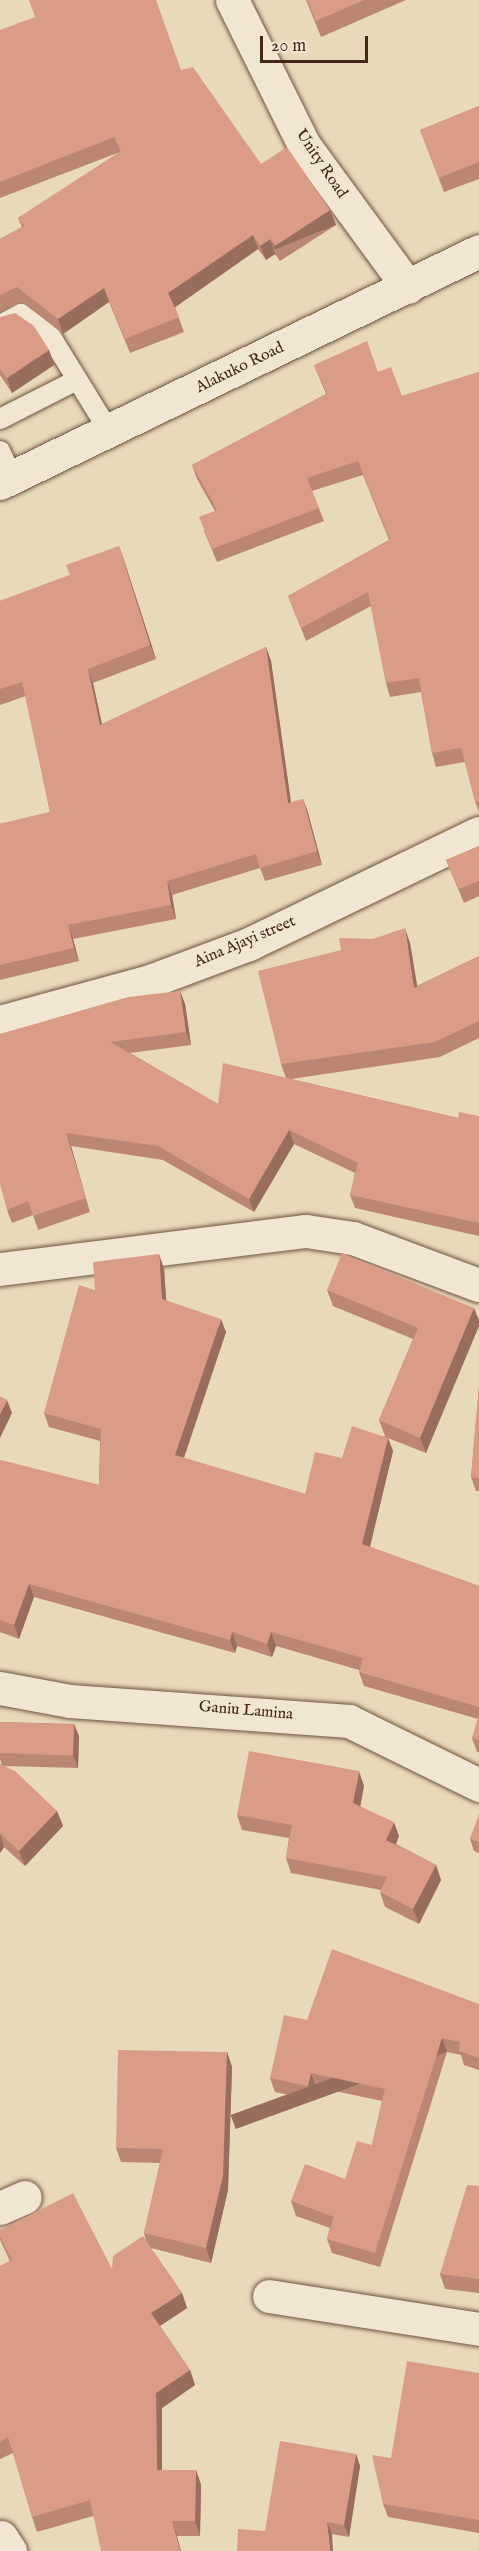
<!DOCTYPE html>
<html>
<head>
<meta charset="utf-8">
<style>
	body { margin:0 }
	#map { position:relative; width:479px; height:2551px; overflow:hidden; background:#e9d9bb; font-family:"IM FELL English",serif }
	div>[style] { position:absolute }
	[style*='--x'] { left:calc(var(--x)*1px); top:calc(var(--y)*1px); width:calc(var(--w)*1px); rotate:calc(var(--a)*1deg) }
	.roads { filter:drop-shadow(0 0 2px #6e5342) drop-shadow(0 0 2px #6e5342) }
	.service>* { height:20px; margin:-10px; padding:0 10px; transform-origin:10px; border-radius:10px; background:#f1e6d3 }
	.minor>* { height:33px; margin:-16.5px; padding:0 16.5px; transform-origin:16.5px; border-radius:16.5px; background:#f1e6d3 }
	.secondary>* { height:33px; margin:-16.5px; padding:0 16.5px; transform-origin:16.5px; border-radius:16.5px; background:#f1e6d3 }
	.wall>* { inset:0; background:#bc8674 }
	.shaded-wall>* { inset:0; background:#996d5e; transform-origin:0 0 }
	.building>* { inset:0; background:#db9c87; transform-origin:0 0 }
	span { translate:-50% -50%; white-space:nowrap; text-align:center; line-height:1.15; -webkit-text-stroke:6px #f1e6d3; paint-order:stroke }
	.street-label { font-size:16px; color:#45261a }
	.scale { position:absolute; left:260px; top:36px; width:108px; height:27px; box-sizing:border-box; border:3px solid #45261a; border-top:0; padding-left:8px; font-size:18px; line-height:21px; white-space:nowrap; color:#45261a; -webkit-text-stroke:4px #f1e6d3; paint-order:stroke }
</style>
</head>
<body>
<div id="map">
	<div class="roads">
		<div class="service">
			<div style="--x:0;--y:325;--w:24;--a:-28"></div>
			<div style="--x:21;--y:314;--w:32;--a:34"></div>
			<div style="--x:48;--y:332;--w:116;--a:58.4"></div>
			<div style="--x:0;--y:419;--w:86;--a:-26.9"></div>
			<div style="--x:0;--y:451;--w:29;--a:65"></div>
		</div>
		<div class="minor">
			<div style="--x:232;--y:0;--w:162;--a:63.6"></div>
			<div style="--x:304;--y:145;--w:176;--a:53.8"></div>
			<div style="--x:0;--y:1022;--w:156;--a:-15.3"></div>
			<div style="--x:150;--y:981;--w:106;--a:-20.5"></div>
			<div style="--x:249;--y:944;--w:255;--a:-25.8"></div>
			<div style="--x:0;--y:1269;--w:308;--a:-7.1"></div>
			<div style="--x:306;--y:1231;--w:48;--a:8.5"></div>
			<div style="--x:353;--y:1238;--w:134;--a:20.5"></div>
			<div style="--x:0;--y:1688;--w:71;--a:10.5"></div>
			<div style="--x:70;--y:1701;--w:280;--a:4.1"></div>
			<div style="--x:349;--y:1721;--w:145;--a:26.2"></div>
			<div style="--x:0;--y:2208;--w:27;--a:-24"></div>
			<div style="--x:269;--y:2296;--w:213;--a:8.9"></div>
			<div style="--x:1;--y:2537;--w:17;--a:57"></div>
		</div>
		<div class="secondary">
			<div style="--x:0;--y:483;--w:532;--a:-25.84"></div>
		</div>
	</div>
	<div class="wall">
		<div style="clip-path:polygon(306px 0,406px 0,321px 37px)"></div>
		<div style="clip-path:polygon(0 30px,181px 70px,261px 164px,330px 210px,336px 225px,280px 261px,275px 254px,266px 260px,258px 249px,175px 307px,184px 332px,130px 353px,109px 302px,63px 334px,22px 302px,0 312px,0 239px,22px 227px,18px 218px,120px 152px,0 198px)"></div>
		<div style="clip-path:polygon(479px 106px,479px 179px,444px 192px,420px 130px)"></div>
		<div style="clip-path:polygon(0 317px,49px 350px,54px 365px,12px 393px,0 375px)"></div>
		<div style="clip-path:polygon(314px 365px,378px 372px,402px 396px,479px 372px,479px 812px,475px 801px,465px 762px,436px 767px,432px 753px,421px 692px,390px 697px,386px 683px,371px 606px,306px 641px,288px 596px,389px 540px,363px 475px,312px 491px,324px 521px,217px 562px,204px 531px,215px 511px,197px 479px,192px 465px,326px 394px)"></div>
		<div style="clip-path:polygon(119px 546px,156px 659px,93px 683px,102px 724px,266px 647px,271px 661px,291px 803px,303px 799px,308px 813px,322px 865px,265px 881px,260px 868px,172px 895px,176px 919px,73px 939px,79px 961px,0 980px,0 824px,50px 812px,26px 696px,0 705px,0 601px,70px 575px)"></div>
		<div style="clip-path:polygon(479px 846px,479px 896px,464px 903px,446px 860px)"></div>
		<div style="clip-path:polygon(410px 943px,417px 986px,479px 956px,479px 1038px,440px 1057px,291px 1079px,458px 1118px,479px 1116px,479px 1236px,355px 1208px,350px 1195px,355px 1173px,294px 1144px,254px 1212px,163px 1160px,71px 1146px,90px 1212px,38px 1230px,33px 1215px,12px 1223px,7px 1210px,0 1034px,180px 991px,185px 1004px,191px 1045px,130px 1053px,218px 1104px,286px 1078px,281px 1064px)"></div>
		<div style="clip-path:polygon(164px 1268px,166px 1300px,226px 1332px,184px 1458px,305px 1494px,342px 1458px,385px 1436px,379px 1420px,413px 1339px,333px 1306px,327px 1290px,474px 1308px,426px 1453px,388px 1438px,393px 1451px,370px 1547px,479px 1586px,479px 1752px,477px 1752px,472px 1738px,478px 1719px,364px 1686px,359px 1672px,359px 1670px,276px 1646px,272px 1657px,237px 1646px,235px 1653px,34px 1597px,19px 1639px,0 1632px,0 1460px,99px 1485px,100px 1441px,49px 1427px,44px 1413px,95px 1290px)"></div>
		<div style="clip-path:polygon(479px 1386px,479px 1491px,476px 1491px,471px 1477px)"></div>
		<div style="clip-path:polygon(0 1722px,74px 1724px,79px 1736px,78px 1768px,4px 1766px,57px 1811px,63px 1826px,25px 1866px,4px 1847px,0 1853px,0 1764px,2px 1765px,0 1759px)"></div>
		<div style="clip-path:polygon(364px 1786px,360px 1806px,399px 1836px,396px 1844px,436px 1865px,441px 1880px,419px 1924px,385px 1907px,380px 1892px,381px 1890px,291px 1873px,286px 1858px,289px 1838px,242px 1830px,237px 1815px)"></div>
		<div style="clip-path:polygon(479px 1815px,479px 1853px,474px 1851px,470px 1839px)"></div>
		<div style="clip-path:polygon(479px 2004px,479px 2070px,464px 2065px,461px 2055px,447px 2052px,380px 2267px,332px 2253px,327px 2239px,330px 2228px,296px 2216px,291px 2201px,345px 2179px,372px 2145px,382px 2101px,316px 2087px,313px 2100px,275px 2092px,270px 2078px,307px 2020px)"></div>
		<div style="clip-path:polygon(227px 2052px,232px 2067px,228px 2190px,211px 2263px,151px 2248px,182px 2293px,187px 2308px,160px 2326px,190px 2370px,195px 2385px,162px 2408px,162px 2470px,196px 2470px,201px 2485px,200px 2536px,177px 2536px,93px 2516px,37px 2532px,32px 2517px,13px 2453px,0 2459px,0 2266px,10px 2261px,0 2240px,0 2230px,112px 2269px,146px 2241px,144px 2233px,160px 2163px,121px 2162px,116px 2148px)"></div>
		<div style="clip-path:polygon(479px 2186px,479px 2293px,445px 2289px,440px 2274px)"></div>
		<div style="clip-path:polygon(479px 2373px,479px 2533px,388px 2517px,383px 2504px,391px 2458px)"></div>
		<div style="clip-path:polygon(356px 2454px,360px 2466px,349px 2537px,332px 2534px,265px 2531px)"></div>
	</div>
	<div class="shaded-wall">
		<div style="left:330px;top:210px;width:16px;height:66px;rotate:68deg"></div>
		<div style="clip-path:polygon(253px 235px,258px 249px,174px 308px,168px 293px)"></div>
		<div style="clip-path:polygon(270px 239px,275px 254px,266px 260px,260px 246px)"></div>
		<div style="clip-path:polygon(104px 288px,109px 302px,63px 334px,58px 319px)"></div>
		<div style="clip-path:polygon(49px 350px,54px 365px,12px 393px,7px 378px)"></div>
		<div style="clip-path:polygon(119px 546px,124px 560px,156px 659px,150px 645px)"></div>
		<div style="clip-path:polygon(266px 647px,271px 661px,293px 817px,288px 803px)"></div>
		<div style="clip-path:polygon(88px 669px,93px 683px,105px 739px,100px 725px)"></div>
		<div style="clip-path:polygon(303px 799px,308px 813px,322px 865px,317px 851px)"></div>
		<div style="clip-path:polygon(167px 881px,172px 895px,176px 919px,171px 905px)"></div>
		<div style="clip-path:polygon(68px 925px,73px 939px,79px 961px,74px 948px)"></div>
		<div style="clip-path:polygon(405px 928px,410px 943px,420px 1003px,414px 988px)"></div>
		<div style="clip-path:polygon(180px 991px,185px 1004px,191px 1045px,186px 1032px)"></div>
		<div style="clip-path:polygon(289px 1130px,294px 1144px,254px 1212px,249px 1199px)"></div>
		<div style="clip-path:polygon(66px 1133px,71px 1146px,90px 1212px,86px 1198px)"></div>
		<div style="clip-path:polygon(159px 1254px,164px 1268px,167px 1312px,162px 1299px)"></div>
		<div style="clip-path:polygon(474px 1308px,479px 1320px,479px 1326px,426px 1453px,420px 1438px)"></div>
		<div style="clip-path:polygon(221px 1319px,226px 1332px,180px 1469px,175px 1455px)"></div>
		<div style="clip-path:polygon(7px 1400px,12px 1413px,0 1438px,0 1414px)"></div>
		<div style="clip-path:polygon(388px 1438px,393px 1451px,367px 1558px,362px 1544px)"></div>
		<div style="clip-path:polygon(29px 1584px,34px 1597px,19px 1639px,14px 1625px)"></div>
		<div style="clip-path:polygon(232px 1632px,237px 1646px,235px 1653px,230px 1640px)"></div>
		<div style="clip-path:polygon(271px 1632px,276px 1646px,272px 1657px,267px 1644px)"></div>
		<div style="clip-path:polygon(74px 1724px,79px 1736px,78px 1768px,73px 1756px)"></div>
		<div style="clip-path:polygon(359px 1771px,364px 1786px,358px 1818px,353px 1803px)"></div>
		<div style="clip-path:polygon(57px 1811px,63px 1826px,25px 1866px,19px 1851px)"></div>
		<div style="clip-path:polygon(394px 1822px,399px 1836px,392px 1854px,386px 1840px)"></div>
		<div style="clip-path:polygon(0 1835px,4px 1847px,0 1853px)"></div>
		<div style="clip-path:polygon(436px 1865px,441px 1880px,419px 1924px,413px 1909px)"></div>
		<div style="left:442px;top:2038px;width:15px;height:225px;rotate:70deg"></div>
		<div style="clip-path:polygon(227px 2052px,232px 2067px,228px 2190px,211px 2263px,206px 2248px)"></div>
		<div style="clip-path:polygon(311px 2073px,316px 2087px,313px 2100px,308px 2086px)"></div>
		<div style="clip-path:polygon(182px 2293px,187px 2308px,157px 2328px,151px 2313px)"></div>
		<div style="clip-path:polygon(190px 2370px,195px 2385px,162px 2408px,162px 2484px,157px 2470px,156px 2393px)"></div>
		<div style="clip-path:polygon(356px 2454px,360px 2466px,349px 2537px,344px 2525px)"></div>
		<div style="clip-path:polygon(196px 2470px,201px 2485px,200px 2536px,195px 2521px)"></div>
		<div style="clip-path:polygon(172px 2521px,177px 2536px,181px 2551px,180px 2551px)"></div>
		<div style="clip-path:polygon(327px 2522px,332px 2534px,333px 2551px,330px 2551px)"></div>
	</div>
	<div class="building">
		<div style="clip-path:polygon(29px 0,156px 0,181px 70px,193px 67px,261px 164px,287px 147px,330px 210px,275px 246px,270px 239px,260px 246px,253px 235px,168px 293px,179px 317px,125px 339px,104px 288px,58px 319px,17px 287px,0 295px,0 239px,24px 226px,18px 218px,121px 151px,114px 137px,0 182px,0 30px,35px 17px)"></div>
		<div style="clip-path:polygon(307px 0,364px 0,316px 21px)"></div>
		<div style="clip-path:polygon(479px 106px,479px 162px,439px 178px,420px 130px)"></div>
		<div style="clip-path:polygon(15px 313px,34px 326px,49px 350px,7px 378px,0 369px,0 317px)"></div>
		<div style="clip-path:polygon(367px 341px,378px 372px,391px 367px,402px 396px,479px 372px,479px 802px,475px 801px,461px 748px,432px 753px,419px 678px,386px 683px,368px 592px,301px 628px,288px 596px,390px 540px,358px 461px,307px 478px,319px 508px,212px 549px,199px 517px,217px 510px,192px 465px,327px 394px,314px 365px)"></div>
		<div style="clip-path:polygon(119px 546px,150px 645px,88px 669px,100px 725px,266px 647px,288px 803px,303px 799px,317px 851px,260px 868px,256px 854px,167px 881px,171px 905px,68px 925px,74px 948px,0 965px,0 824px,50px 812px,22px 682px,0 689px,0 601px,70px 575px,66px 565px)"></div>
		<div style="clip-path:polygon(479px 846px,479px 881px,459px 889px,446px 860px)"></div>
		<div style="clip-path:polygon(405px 928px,414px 988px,479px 956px,479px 1021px,435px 1042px,281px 1064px,258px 971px,341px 950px,339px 938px,373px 939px)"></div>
		<div style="clip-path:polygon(180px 991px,186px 1032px,110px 1042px,218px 1104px,223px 1063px,458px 1118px,459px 1112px,479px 1116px,479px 1223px,350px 1195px,358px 1163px,289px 1130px,249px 1199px,158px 1146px,66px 1133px,86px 1198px,33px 1216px,28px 1201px,7px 1210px,0 1184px,0 1034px,128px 997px)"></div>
		<div style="clip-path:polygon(342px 1253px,474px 1308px,420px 1438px,379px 1420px,418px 1328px,327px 1290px)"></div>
		<div style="clip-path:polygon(159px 1254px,162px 1299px,221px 1319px,175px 1455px,305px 1494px,315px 1452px,342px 1458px,352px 1426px,388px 1438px,362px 1544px,479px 1586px,479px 1707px,359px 1672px,363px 1658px,271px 1632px,267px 1644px,232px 1632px,230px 1640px,29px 1584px,14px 1625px,0 1620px,0 1460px,99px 1485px,101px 1429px,44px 1413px,79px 1285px,95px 1290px,93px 1262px)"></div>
		<div style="clip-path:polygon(479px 1386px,479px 1478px,471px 1477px)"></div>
		<div style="clip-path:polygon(0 1396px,7px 1400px,0 1414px)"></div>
		<div style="clip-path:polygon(479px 1714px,479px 1740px,472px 1738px)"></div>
		<div style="left:0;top:1722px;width:74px;height:31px;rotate:2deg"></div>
		<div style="clip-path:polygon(249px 1751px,359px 1771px,353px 1803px,394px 1822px,386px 1840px,436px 1865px,413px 1909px,380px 1892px,387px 1877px,286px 1858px,292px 1825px,237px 1815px)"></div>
		<div style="clip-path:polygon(0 1764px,15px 1771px,57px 1811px,19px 1851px,0 1833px)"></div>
		<div style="clip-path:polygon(479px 1815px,479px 1842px,470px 1839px)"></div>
		<div style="clip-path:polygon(332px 1949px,479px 2004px,479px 2058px,459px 2051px,460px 2042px,442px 2038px,375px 2253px,327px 2239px,334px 2217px,291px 2201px,305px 2164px,345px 2179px,357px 2141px,372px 2145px,385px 2089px,311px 2073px,308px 2086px,270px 2078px,284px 2015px,307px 2020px)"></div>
		<div style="clip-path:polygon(118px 2050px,227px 2052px,223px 2176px,206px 2248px,144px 2233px,163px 2149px,116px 2148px)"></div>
		<div style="clip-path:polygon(467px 2185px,479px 2186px,479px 2279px,440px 2274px)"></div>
		<div style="clip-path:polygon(73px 2193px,112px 2269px,113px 2256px,143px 2236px,182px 2293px,151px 2313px,190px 2370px,156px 2393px,157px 2470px,196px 2470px,195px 2521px,172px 2521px,180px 2551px,101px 2551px,90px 2500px,32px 2517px,8px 2437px,0 2442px,0 2266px,12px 2260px,0 2237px,0 2230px)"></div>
		<div style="clip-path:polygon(407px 2361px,479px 2373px,479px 2520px,383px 2504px,372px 2455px,391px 2458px)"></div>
		<div style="clip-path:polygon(280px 2441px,356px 2454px,344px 2525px,327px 2522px,330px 2551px,237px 2551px,238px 2529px,265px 2531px)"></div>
	</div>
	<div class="street-label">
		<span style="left:321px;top:164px;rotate:56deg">Unity Road</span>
		<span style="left:240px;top:368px;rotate:-26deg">Alakuko Road</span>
		<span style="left:245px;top:942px;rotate:-23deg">Aina Ajayi street</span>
		<span style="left:246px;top:1711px;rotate:5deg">Ganiu Lamina</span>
	</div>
	<div class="scale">20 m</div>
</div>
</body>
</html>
